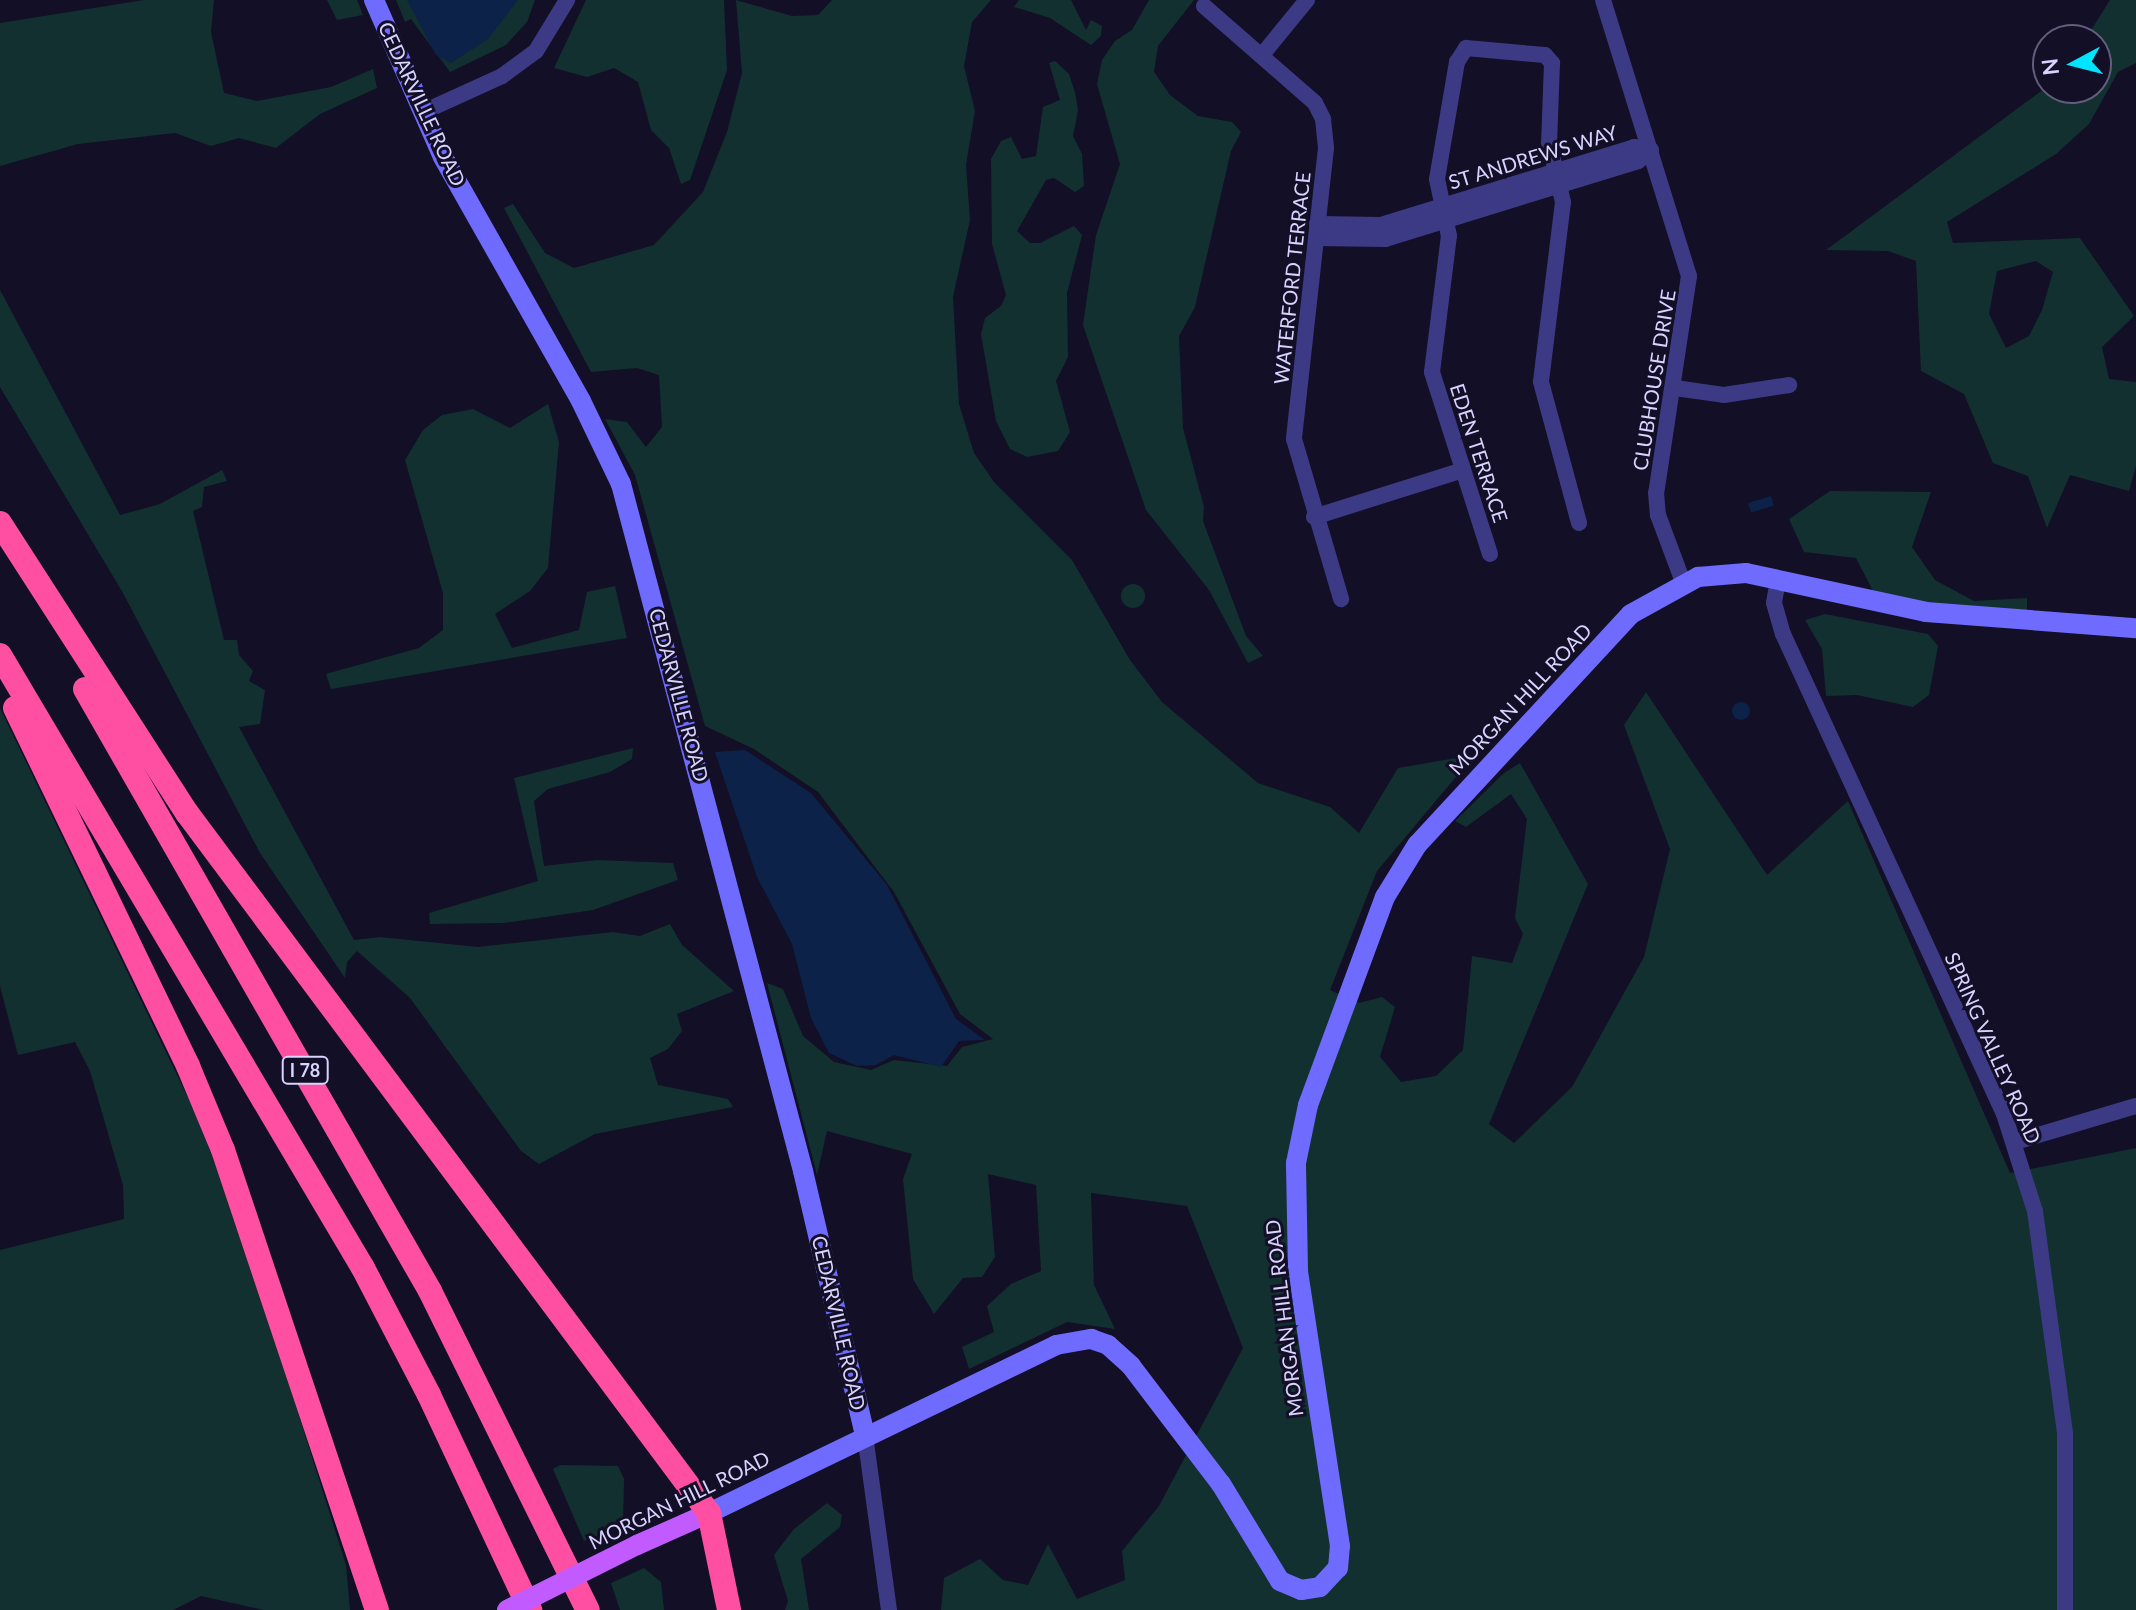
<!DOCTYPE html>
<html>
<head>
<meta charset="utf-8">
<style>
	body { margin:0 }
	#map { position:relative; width:2136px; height:1610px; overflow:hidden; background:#130f26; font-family:Lato,sans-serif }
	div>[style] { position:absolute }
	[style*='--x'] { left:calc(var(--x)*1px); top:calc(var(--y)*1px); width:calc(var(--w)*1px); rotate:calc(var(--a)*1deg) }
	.green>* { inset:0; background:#12302f }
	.round { border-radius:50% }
	.water>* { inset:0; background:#0c2248; transform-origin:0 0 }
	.street>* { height:16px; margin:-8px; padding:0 8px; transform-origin:8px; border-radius:8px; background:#3d3a85 }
	.secondary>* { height:20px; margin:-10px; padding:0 10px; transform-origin:10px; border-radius:10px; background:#6f6bff }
	.primary>* { height:20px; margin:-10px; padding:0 10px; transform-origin:10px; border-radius:10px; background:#c25bff }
	.highway>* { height:24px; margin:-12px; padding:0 12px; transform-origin:12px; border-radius:12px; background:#ff4fa3 }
	.primary-bridge>* { height:20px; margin:-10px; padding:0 10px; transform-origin:10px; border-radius:10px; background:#c25bff }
	span { translate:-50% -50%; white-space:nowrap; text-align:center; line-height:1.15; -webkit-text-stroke:6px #130f26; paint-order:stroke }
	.shield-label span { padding:2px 6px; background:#130f26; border:2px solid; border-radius:6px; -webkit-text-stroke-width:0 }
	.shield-label { font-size:18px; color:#d9d4ff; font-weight:700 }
	.street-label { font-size:20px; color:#d9d4ff }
	.north { position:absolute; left:2032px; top:24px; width:80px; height:80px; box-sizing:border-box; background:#130f26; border:2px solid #625e7d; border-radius:50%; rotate:263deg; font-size:22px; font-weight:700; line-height:32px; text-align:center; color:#d9d4ff }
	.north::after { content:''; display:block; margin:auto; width:28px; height:36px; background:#00e5ff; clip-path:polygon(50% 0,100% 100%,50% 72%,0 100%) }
</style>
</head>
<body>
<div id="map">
	<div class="green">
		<div style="clip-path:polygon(144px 0,214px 0,211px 32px,224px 93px,257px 101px,331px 87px,373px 69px,377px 88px,320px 114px,276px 148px,239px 138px,211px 146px,175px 133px,78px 144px,0 166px,0 23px)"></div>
		<div style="clip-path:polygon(327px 0,357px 0,363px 15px,337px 20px)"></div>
		<div style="clip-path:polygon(396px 0,535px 0,527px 22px,506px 45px,450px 72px,411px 19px,405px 22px)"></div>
		<div style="clip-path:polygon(586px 0,724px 0,727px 70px,690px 180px,681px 184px,669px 148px,651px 130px,638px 82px,614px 68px,587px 77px,554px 68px)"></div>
		<div style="clip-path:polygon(736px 0,792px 16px,818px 15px,832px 0,991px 0,972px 22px,964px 66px,975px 111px,966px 165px,970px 220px,953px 297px,959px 404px,974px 453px,994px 482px,1072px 560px,1130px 660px,1162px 702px,1258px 783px,1330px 807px,1359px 833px,1398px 768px,1462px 757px,1460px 772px,1377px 871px,1330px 990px,1359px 1003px,1382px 997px,1395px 1007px,1380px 1057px,1401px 1082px,1436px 1076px,1463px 1050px,1472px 956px,1512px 963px,1523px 934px,1515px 918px,1527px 819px,1511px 794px,1466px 827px,1455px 821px,1504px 773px,1520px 763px,1588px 884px,1489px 1124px,1514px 1143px,1572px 1087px,1644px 957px,1670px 849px,1624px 725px,1646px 692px,1767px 875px,1848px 801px,2010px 1173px,2136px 1148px,2136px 1610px,941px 1610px,944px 1578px,980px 1559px,1003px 1580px,1028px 1585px,1048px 1544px,1077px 1599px,1125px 1580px,1122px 1551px,1159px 1506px,1243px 1348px,1187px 1206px,1091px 1193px,1094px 1285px,1115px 1329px,1067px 1322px,969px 1369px,962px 1347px,994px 1332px,987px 1306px,1011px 1284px,1041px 1271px,1036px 1185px,988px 1174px,995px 1257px,982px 1277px,963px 1278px,934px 1314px,913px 1279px,903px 1179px,912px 1154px,827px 1131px,817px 1175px,767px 983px,783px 989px,803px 1036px,834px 1062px,871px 1070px,894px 1060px,947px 1066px,962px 1047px,993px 1039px,960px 1014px,894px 892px,818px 792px,754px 749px,705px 726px,635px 475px,605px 419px,627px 422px,646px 447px,662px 427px,659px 375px,637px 368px,591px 372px,504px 208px,513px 204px,545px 253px,574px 268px,654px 245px,703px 192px,727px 132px,742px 73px)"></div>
		<div style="clip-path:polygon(1019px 0,1071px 0,1086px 30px,1091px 20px,1102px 26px,1101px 36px,1091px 45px,1050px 18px,1014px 7px)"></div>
		<div style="clip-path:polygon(1149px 0,1194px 0,1158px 46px,1154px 72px,1170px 95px,1198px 116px,1232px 122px,1241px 132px,1231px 151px,1195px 307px,1179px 336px,1183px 428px,1204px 507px,1203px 521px,1246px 636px,1263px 656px,1248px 663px,1209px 590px,1146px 510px,1083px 325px,1096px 235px,1120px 164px,1097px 84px,1102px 60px,1115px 41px,1132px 30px)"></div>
		<div style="clip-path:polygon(evenodd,2110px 0,2136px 0,2136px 63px,2118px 72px,2089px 124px,2056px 154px,1947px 222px,1953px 243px,2080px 238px,2134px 316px,2102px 347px,2109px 379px,2136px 382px,2136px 466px,2129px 491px,2070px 475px,2047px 528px,2028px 476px,1993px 463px,1964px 394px,1921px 371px,1916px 261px,1888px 251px,1826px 250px,2048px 86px,2096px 88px,2096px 40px,2085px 40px,2110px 0,2036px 261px,2053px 272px,2042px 310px,2029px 336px,2006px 348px,1989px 314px,1997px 271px,2036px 261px)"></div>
		<div style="clip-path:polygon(1055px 61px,1069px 74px,1075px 92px,1078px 110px,1073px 136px,1082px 154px,1084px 186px,1075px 192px,1054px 178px,1046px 180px,1017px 231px,1030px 243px,1040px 243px,1074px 226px,1082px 235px,1067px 293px,1068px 357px,1056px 381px,1070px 432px,1058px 451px,1027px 457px,1010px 449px,996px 421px,981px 334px,985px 318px,1001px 306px,1006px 295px,992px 244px,991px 159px,1001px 141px,1011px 137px,1022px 159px,1036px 156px,1043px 107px,1060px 100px,1049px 63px)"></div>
		<div style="clip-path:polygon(0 290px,120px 515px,160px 504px,222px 470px,227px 481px,204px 487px,202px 507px,193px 511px,224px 640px,237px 640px,239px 655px,253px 671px,249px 681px,265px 690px,260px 724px,239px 727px,354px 940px,380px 937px,478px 947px,613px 932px,640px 936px,670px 924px,682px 945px,734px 991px,677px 1014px,682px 1031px,668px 1049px,650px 1058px,658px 1085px,728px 1099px,733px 1107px,595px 1134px,539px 1164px,521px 1151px,410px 998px,357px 951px,347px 962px,345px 978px,260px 853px,123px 593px,0 387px)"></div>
		<div style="clip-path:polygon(548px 404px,559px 442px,548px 568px,530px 591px,495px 614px,512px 648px,579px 630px,587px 592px,615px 586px,627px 638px,331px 689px,326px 674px,419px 648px,443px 630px,443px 593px,405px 460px,423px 430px,442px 415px,473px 409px,510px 428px)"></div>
		<div style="clip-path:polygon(1830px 491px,1931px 492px,1912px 547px,1935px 580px,1974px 601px,2027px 598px,2027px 610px,1914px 603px,1874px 593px,1856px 558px,1804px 552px,1789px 519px)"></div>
		<div class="round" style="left:1121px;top:584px;width:24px;height:24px"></div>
		<div style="clip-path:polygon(1825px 614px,1928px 634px,1938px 646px,1929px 695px,1913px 707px,1857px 695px,1826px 696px,1822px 649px,1805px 620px)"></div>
		<div style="clip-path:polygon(0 708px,192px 1106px,237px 1219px,346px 1565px,350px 1610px,264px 1610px,201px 1596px,173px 1610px,0 1610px,0 1250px,124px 1219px,123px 1185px,90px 1071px,75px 1042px,18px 1055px,0 986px)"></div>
		<div style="clip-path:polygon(633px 748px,632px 759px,610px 772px,548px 789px,534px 801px,544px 866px,597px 860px,673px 863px,678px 880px,593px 910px,504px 923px,430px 924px,429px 913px,538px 881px,514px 778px)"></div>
		<div style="clip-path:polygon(560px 1465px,618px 1466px,624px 1479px,623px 1526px,584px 1541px,553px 1469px)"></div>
		<div style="clip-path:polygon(827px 1503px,842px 1515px,840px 1527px,801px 1559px,809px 1610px,785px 1610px,788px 1601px,774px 1555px,794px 1529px)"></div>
		<div style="clip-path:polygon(644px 1568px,661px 1582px,664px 1610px,620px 1610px,611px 1583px)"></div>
	</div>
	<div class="water">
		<div style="clip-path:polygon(407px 0,518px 0,488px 39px,451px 63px,436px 55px)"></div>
		<div style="left:1771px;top:496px;width:10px;height:24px;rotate:73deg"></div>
		<div class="round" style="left:1732px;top:702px;width:18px;height:18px"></div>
		<div style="clip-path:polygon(745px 750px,811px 793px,887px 885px,956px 1019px,985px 1040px,959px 1041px,941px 1067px,894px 1055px,876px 1065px,857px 1066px,829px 1053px,811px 1018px,792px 944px,757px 877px,715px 752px)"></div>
	</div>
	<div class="street">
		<div style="--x:1603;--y:0;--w:289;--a:72.7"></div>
		<div style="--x:1689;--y:276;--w:219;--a:98.6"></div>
		<div style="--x:1656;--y:493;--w:22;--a:85"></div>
		<div style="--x:1658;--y:515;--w:72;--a:69.5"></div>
		<div style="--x:1204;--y:6;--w:147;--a:41.1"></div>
		<div style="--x:1315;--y:103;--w:18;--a:63"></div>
		<div style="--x:1323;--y:119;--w:29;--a:84"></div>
		<div style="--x:1326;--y:148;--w:293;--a:96.3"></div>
		<div style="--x:1294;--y:439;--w:167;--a:73.6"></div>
		<div style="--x:1262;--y:55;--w:71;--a:-50.7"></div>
		<div style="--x:423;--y:112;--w:87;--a:-24.5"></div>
		<div style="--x:502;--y:76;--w:42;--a:-36.3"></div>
		<div style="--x:536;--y:51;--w:60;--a:-58.7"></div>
		<div style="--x:1317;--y:224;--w:64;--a:0.9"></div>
		<div style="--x:1381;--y:225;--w:265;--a:-17.1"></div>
		<div style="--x:1634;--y:147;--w:17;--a:10"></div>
		<div style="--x:1316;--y:238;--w:69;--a:0.8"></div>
		<div style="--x:1385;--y:239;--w:265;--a:-17.1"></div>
		<div style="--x:1638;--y:161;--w:17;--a:-40"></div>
		<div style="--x:1675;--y:388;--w:49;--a:8.1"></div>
		<div style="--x:1724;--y:395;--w:66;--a:-8.7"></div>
		<div style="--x:1314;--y:517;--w:156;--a:-17.5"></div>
		<div style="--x:1490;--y:554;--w:191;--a:-107.7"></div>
		<div style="--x:1432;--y:372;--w:137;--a:-82.9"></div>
		<div style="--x:1449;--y:236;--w:58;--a:-101.9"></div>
		<div style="--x:1437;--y:179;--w:119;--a:-80.3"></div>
		<div style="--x:1457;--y:62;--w:17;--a:-57"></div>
		<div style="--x:1466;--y:48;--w:79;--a:5.1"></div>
		<div style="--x:1545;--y:55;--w:11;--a:49"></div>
		<div style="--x:1552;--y:63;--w:80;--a:92.1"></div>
		<div style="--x:1549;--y:143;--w:61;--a:76.7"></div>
		<div style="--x:1563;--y:202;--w:181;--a:97"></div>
		<div style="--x:1541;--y:382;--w:146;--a:74.9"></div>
		<div style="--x:1778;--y:580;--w:23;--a:100"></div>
		<div style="--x:1774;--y:603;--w:32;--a:74"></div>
		<div style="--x:1783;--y:634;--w:528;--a:65.28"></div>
		<div style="--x:2004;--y:1114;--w:102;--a:72.3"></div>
		<div style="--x:2035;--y:1211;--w:224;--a:82.3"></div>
		<div style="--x:2065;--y:1433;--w:177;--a:90"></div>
		<div style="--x:2015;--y:1142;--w:126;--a:-16.6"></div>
		<div style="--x:865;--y:1435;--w:177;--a:82.2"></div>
	</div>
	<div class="secondary">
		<div style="--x:374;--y:0;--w:171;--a:66.3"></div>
		<div style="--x:443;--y:157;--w:280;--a:60.5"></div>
		<div style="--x:581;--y:401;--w:92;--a:64.3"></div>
		<div style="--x:621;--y:484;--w:711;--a:75.16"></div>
		<div style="--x:803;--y:1171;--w:271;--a:76.8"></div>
		<div style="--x:709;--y:1513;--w:386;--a:-25.8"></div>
		<div style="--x:1056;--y:1345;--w:36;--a:-10"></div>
		<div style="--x:1091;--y:1339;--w:18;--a:19"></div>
		<div style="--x:1108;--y:1345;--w:31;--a:42"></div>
		<div style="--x:1131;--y:1366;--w:148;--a:52.7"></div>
		<div style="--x:1221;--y:1484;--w:114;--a:58.7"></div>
		<div style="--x:1280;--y:1581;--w:23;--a:23"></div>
		<div style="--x:1301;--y:1590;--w:19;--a:-9"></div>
		<div style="--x:1320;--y:1587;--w:26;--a:-47"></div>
		<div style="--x:1338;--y:1568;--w:22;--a:-85"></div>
		<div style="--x:1340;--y:1546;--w:279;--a:-98.7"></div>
		<div style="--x:1298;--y:1270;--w:107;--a:-91.1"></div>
		<div style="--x:1296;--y:1163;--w:59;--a:-78.3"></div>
		<div style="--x:1308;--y:1105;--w:222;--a:-69.7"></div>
		<div style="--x:1385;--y:897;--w:61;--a:-58.4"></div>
		<div style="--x:1417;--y:845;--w:315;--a:-47.2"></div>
		<div style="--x:1631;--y:614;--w:77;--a:-28.9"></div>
		<div style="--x:1698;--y:577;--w:48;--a:-4.8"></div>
		<div style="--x:1746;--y:573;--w:184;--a:12.2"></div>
		<div style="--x:1926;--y:612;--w:211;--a:4.4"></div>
	</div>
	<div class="primary">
		<div style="--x:637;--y:1545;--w:79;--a:-24"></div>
	</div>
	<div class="highway">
		<div style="--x:0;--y:523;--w:345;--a:57.2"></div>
		<div style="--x:187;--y:813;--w:873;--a:53.29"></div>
		<div style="--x:709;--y:1513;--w:99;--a:78.3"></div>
		<div style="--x:0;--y:655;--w:712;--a:59.37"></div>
		<div style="--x:363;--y:1268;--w:143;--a:62.5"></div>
		<div style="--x:429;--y:1395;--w:238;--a:64.8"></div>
		<div style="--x:85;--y:689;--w:694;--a:60.18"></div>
		<div style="--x:430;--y:1291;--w:356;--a:63.7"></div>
		<div style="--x:15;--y:708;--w:398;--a:64.2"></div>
		<div style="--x:188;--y:1066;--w:91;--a:67.4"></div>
		<div style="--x:223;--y:1150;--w:485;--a:71.5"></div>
	</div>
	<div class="primary-bridge">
		<div style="--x:507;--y:1610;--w:145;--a:-26.6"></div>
	</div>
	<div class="shield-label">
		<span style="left:305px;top:1070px">I 78</span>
	</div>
	<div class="street-label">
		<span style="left:422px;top:104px;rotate:65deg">CEDARVILLE ROAD</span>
		<span style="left:1533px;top:157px;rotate:-17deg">ST ANDREWS WAY</span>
		<span style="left:1292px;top:278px;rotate:-84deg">WATERFORD TERRACE</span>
		<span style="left:1654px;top:380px;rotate:-81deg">CLUBHOUSE DRIVE</span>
		<span style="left:1479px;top:453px;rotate:72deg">EDEN TERRACE</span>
		<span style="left:679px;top:695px;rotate:75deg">CEDARVILLE ROAD</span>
		<span style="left:1520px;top:699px;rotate:-47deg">MORGAN HILL ROAD</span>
		<span style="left:1993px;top:1048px;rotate:66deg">SPRING VALLEY ROAD</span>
		<span style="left:1284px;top:1318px;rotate:-97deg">MORGAN HILL ROAD</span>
		<span style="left:839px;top:1323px;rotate:77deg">CEDARVILLE ROAD</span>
		<span style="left:679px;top:1500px;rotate:-26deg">MORGAN HILL ROAD</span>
	</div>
	<div class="north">N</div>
</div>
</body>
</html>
